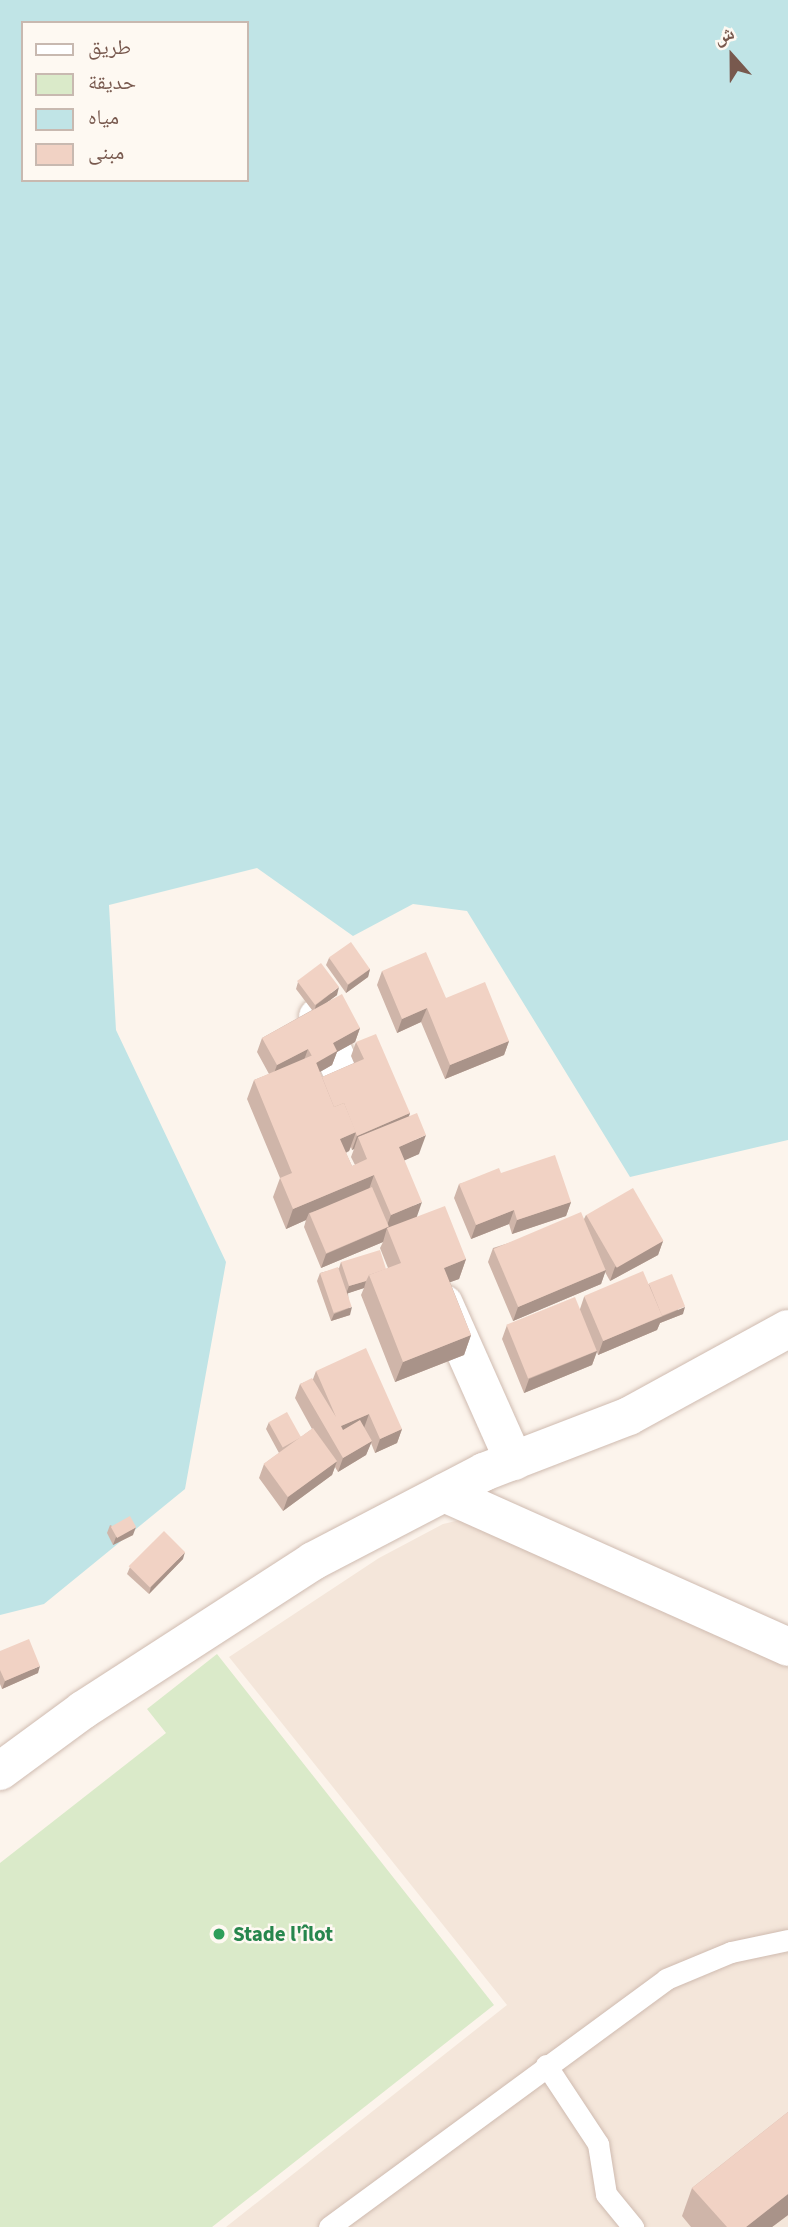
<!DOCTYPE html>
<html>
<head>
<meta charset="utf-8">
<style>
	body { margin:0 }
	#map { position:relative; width:788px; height:2227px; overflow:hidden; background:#fcf4ec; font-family:"Source Sans 3","Noto Naskh Arabic",sans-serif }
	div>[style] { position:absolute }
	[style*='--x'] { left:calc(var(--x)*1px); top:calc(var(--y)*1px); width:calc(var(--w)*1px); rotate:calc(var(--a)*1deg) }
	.residential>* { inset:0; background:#f4e6da }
	.green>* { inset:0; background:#daeac9 }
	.water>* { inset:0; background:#c0e4e6 }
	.roads { filter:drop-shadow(0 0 2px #cfbbb0) drop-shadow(0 0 2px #cfbbb0) }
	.service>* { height:21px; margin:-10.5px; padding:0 10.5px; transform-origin:10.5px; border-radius:10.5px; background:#fff }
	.minor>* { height:38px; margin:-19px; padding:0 19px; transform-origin:19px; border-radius:19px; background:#fff }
	.wall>* { inset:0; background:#cfb5a9 }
	.shaded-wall>* { inset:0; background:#a99389 }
	.building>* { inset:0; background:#f1d2c4; transform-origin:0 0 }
	.dots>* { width:19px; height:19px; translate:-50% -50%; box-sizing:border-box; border:4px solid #fef9f2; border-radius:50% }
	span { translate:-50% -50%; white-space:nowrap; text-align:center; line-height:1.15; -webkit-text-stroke:5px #fef9f2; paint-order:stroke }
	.leisure-label { font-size:21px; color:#27864d; font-weight:700 }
	.left { translate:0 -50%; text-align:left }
	.legend { position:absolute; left:21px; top:21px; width:228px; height:161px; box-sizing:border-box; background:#fef9f2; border:2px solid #c8b9b0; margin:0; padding:9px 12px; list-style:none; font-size:21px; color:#78594e }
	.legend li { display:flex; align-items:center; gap:14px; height:35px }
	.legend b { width:35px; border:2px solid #c8b9b0 }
	.north { position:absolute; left:697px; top:21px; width:70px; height:70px; -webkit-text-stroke:5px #fef9f2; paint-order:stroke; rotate:339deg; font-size:19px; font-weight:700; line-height:28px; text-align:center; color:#78594e }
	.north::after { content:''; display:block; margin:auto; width:24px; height:32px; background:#78594e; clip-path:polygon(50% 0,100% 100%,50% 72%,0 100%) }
</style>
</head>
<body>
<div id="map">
	<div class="residential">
		<div style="clip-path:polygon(469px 1518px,788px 1665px,788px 2227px,226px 2227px,507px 2005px,229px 1657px,379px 1558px,443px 1524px)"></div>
	</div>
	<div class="green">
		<div style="clip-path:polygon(217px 1654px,494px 2005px,212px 2227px,0 2227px,0 1863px,166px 1733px,147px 1709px)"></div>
	</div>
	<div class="water">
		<div style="clip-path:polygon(evenodd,0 0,788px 0,788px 1140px,630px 1177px,467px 911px,413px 904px,353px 936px,257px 868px,109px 905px,116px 1030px,226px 1262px,185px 1489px,44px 1604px,0 1615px,0 0,23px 23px,247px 23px,247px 180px,23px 180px,23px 23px)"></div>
	</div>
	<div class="roads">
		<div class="service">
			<div style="--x:546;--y:2065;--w:95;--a:56.6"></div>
			<div style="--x:598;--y:2144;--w:51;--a:80.9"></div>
			<div style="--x:606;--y:2194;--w:43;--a:50.7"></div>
			<div style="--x:329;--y:2227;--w:418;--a:-36.3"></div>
			<div style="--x:666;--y:1979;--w:70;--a:-22.6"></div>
			<div style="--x:731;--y:1952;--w:58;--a:-11.9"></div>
		</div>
		<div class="minor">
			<div style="--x:318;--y:1017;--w:109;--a:66.3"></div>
			<div style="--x:444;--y:1304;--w:172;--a:66"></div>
			<div style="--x:444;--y:1493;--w:377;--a:24.1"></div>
			<div style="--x:0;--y:1771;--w:103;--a:-36.3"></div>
			<div style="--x:83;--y:1710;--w:274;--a:-32.9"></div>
			<div style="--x:313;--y:1561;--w:193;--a:-27.5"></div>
			<div style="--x:484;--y:1472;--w:155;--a:-21.1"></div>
			<div style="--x:629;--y:1416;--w:181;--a:-28.7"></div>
		</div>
	</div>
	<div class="wall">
		<div style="clip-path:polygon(329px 958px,370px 969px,368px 977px,346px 993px,326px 965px)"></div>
		<div style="clip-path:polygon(382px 971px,446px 998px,509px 1041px,504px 1055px,445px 1079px,421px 1022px,397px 1033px,377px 985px)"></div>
		<div style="clip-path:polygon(evenodd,298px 982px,337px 995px,327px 1002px,360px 1028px,355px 1042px,337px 1052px,332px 1065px,320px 1072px,322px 1077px,354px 1063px,351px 1056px,356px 1042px,410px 1113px,409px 1116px,419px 1154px,404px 1160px,416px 1217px,466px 1259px,459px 1279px,450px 1282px,471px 1335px,464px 1355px,395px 1382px,361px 1295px,364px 1288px,348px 1293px,350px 1315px,331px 1321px,317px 1281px,320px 1273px,339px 1268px,341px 1262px,386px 1269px,388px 1268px,380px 1248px,383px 1242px,321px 1268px,304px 1227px,306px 1220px,286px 1229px,273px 1197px,280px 1178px,247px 1099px,254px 1080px,269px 1074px,257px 1052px,262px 1038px,312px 1010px,296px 989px,298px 982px,351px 1147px,352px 1150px,354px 1149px,351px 1157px,355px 1165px,352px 1166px,346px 1153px,349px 1151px,351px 1147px)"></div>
		<div style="clip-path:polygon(501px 1173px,571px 1202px,566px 1216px,512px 1234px,509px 1224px,471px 1239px,454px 1198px,459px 1184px)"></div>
		<div style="clip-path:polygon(586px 1215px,663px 1241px,658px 1255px,610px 1281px,605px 1272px,601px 1284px,513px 1321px,488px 1262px,493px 1248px,584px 1219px)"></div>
		<div style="clip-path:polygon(649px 1284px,683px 1314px,660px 1323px,657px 1330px,598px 1355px,597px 1352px,592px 1365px,524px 1393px,502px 1339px,507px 1325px,580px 1309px,584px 1297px)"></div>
		<div style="clip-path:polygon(316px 1371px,402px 1429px,397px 1443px,375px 1453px,371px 1443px,366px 1455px,338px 1472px,335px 1467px,332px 1475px,283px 1511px,259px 1478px,264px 1464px,279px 1453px,266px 1429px,269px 1422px,301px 1437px,312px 1429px,295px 1398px,300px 1384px,313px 1379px)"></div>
		<div style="clip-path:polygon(110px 1525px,133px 1535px,113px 1545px,107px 1533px)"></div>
		<div style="clip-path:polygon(183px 1559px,149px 1594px,127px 1574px,130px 1567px)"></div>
		<div style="clip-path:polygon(0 1651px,38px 1673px,2px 1689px,0 1684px)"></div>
		<div style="clip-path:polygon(788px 2112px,788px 2215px,772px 2227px,691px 2227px,682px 2216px,692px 2188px)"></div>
	</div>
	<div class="shaded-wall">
		<div style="clip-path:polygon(370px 969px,368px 977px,346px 993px,348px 985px)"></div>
		<div style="clip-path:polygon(339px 987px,337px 995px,314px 1012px,316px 1005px)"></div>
		<div style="clip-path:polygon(427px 1008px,421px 1022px,397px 1033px,402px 1019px)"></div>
		<div style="clip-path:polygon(360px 1028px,355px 1042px,337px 1052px,332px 1065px,311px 1077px,316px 1063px,333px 1043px)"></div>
		<div style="clip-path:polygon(509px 1041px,504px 1055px,445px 1079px,450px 1065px)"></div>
		<div style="clip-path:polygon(308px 1049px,303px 1063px,272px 1079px,277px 1065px)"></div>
		<div style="clip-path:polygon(410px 1113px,405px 1127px,358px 1137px,354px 1149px,352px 1150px,357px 1136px)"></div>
		<div style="clip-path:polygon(356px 1132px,349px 1151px,333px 1158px,340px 1139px)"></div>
		<div style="clip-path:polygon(426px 1135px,419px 1154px,392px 1166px,399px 1147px)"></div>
		<div style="clip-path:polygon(374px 1175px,367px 1195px,309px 1213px,306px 1220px,286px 1229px,293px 1209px)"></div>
		<div style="clip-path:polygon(422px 1202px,415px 1222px,387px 1228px,383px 1242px,321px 1268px,326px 1254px,386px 1228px,391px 1215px)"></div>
		<div style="clip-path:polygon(571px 1202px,566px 1216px,512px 1234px,517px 1220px)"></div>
		<div style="clip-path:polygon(514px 1210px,509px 1224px,471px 1239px,476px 1225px)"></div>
		<div style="clip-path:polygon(663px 1241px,658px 1255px,610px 1281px,615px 1267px)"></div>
		<div style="clip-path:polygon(466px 1259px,459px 1279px,437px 1287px,444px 1268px)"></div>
		<div style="clip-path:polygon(606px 1270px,601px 1284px,513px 1321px,518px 1307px)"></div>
		<div style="clip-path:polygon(366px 1281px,364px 1288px,346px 1294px,349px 1286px)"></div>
		<div style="clip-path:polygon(352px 1307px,350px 1315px,331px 1321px,334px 1314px)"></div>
		<div style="clip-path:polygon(685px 1307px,683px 1314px,660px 1323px,657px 1330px,598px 1355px,603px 1341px)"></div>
		<div style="clip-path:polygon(471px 1335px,464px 1355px,395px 1382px,403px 1362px)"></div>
		<div style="clip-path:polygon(597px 1351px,592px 1365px,524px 1393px,529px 1379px)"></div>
		<div style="clip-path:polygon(369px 1414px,364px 1428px,336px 1440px,341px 1426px)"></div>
		<div style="clip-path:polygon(402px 1429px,397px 1443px,375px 1453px,380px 1439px)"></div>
		<div style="clip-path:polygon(372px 1441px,366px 1455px,338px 1472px,343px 1458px)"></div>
		<div style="clip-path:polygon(337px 1461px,332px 1475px,283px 1511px,288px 1497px)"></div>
		<div style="clip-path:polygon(136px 1527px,133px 1535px,113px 1545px,116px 1537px)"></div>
		<div style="clip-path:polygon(185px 1552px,183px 1559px,149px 1594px,151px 1587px)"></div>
		<div style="clip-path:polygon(40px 1666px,38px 1673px,2px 1689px,5px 1681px)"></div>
		<div style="clip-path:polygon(788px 2194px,788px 2215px,772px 2227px,746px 2227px)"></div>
	</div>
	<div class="building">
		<div style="left:351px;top:942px;width:33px;height:27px;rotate:55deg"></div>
		<div style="clip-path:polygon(426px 952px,446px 998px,485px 982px,509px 1041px,450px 1065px,427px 1008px,402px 1019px,382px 971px)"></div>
		<div style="left:321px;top:963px;width:30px;height:30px;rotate:53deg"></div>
		<div style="clip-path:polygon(342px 994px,360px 1028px,333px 1043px,337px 1051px,316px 1063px,308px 1049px,277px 1065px,262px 1038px)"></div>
		<div style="clip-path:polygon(376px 1034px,410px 1113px,357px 1136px,344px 1103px,334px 1107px,322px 1077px,364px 1059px,356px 1042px)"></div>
		<div style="clip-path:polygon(313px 1055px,334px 1107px,344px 1103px,356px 1132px,340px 1139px,352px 1166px,367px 1159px,358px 1137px,417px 1113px,426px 1135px,399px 1147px,422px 1202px,391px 1215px,374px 1175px,293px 1209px,280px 1178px,292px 1173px,254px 1080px)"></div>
		<div style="clip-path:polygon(555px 1155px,571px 1202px,517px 1220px,514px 1210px,476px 1225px,459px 1184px,499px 1168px,501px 1173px)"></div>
		<div style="left:372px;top:1187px;width:43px;height:68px;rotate:67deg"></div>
		<div style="left:633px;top:1188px;width:61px;height:54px;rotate:60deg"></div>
		<div style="clip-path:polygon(445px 1206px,466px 1259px,444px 1268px,471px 1335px,403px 1362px,369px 1275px,401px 1263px,387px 1228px)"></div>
		<div style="left:581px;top:1212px;width:63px;height:95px;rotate:67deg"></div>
		<div style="clip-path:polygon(380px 1250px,386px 1269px,369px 1275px,366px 1281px,349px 1286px,341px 1262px)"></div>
		<div style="left:338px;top:1267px;width:42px;height:19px;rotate:71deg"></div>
		<div style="left:643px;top:1271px;width:49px;height:64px;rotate:67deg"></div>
		<div style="left:672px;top:1274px;width:35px;height:25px;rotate:68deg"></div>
		<div style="left:575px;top:1297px;width:58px;height:74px;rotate:68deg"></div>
		<div style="clip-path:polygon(366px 1348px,402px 1429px,380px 1439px,369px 1414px,341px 1426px,343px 1430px,360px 1420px,372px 1441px,343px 1458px,300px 1384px,312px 1378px,336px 1417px,316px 1371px)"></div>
		<div style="left:287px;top:1412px;width:29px;height:21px;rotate:61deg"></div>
		<div style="left:313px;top:1428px;width:41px;height:61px;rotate:54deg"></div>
		<div style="left:130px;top:1516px;width:13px;height:22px;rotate:61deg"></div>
		<div style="left:164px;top:1531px;width:30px;height:50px;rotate:45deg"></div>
		<div style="clip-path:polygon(29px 1639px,40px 1666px,5px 1681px,0 1670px,0 1651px)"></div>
		<div style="clip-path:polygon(788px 2112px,788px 2194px,746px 2227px,727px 2227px,692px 2188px)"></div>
	</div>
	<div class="dots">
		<div style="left:219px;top:1934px;background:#2e9e5b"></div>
	</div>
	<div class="leisure-label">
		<span class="left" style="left:233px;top:1934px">Stade l'îlot</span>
	</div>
	<ul class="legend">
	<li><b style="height:9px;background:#fff"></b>طريق</li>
	<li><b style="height:19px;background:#daeac9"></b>حديقة</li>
	<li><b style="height:19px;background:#c0e4e6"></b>مياه</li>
	<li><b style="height:19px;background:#f1d2c4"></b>مبنى</li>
	</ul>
	<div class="north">ش</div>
</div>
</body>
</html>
